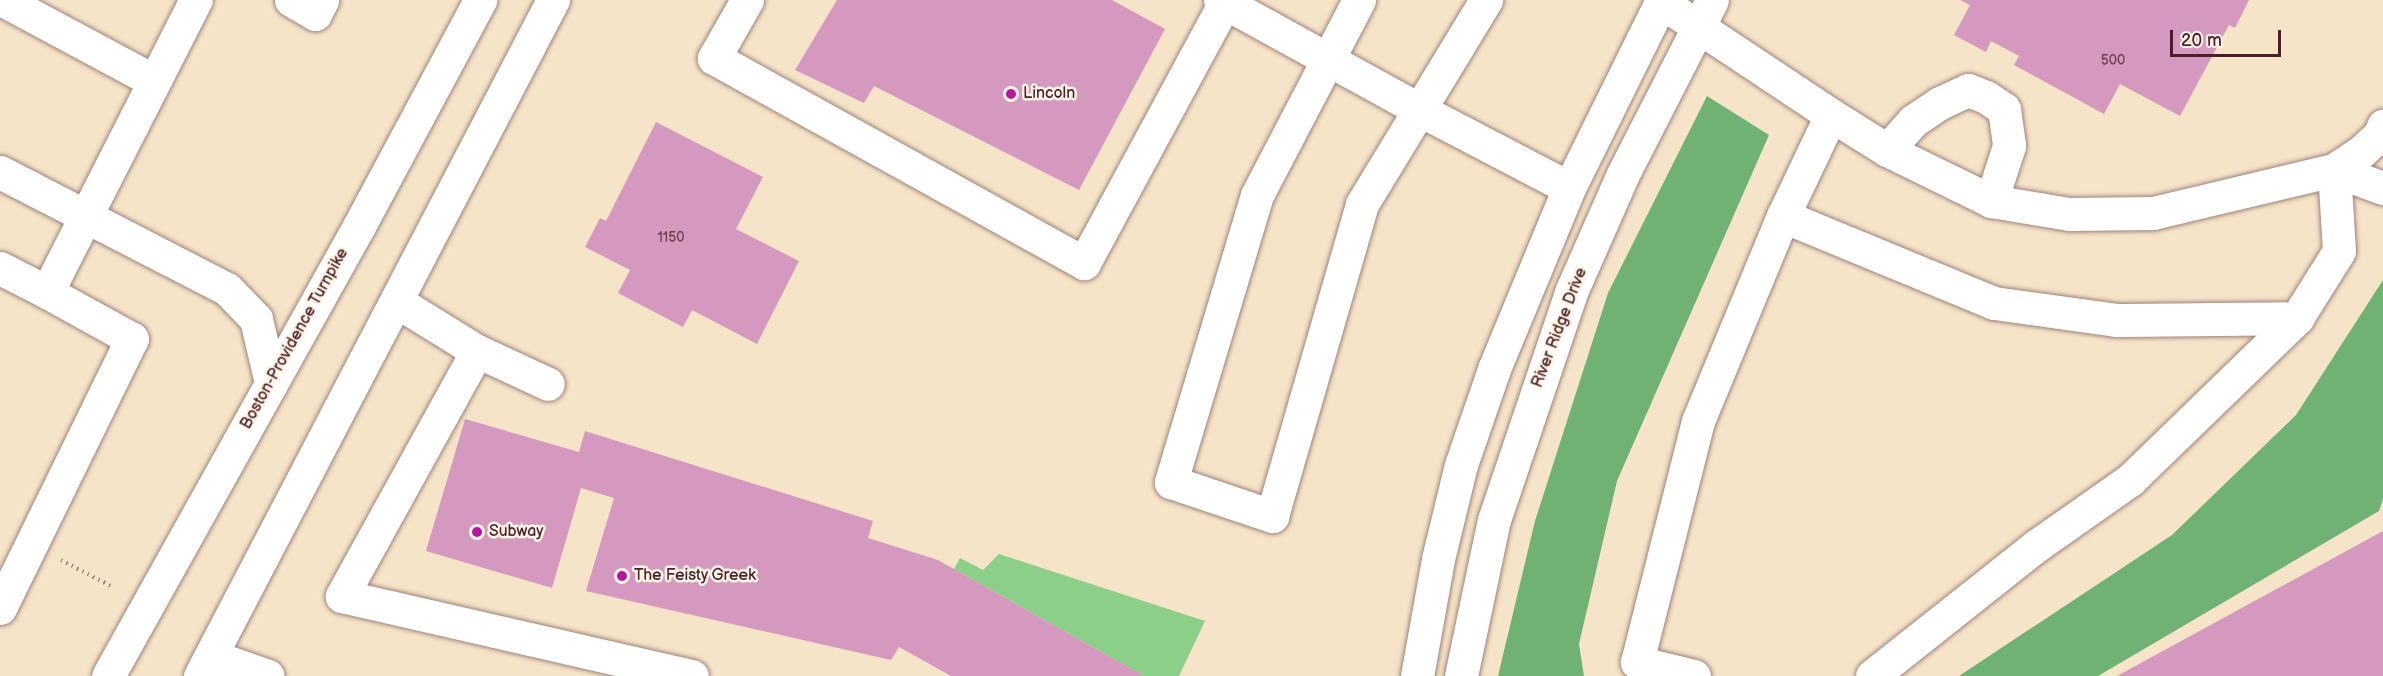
<!DOCTYPE html>
<html>
<head>
<meta charset="utf-8">
<style>
	body { margin:0 }
	#map { position:relative; width:2383px; height:676px; overflow:hidden; background:#f5e4c8; font-family:"Balsamiq Sans",sans-serif }
	div>[style] { position:absolute }
	[style*='--x'] { left:calc(var(--x)*1px); top:calc(var(--y)*1px); width:calc(var(--w)*1px); rotate:calc(var(--a)*1deg) }
	.green>* { inset:0; background:#8bcf88 }
	.forest>* { inset:0; background:#70b274 }
	.building>* { inset:0; background:#d599c0 }
	.path>* { height:4px; margin-top:-2px; transform-origin:0; background:repeating-linear-gradient(90deg,#a0827a 0 1.5px,transparent 0 6px) }
	.roads { filter:drop-shadow(0 0 2px #a0827a) drop-shadow(0 0 2px #a0827a) }
	.minor>* { height:33px; margin:-16.5px; padding:0 16.5px; transform-origin:16.5px; border-radius:16.5px; background:#fff }
	.major>* { height:33px; margin:-16.5px; padding:0 16.5px; transform-origin:16.5px; border-radius:16.5px; background:#fff }
	.dots>* { width:16px; height:16px; translate:-50% -50%; box-sizing:border-box; border:3px solid #fcf5e5; border-radius:50% }
	span { translate:-50% -50%; white-space:nowrap; text-align:center; line-height:1.15; -webkit-text-stroke:5px #fcf5e5; paint-order:stroke }
	.number-label { font-size:14px; color:#6d3e50 }
	.number-label span { -webkit-text-stroke-width:0 }
	.poi-label { font-size:16px; color:#4a1f2b }
	.left { translate:0 -50%; text-align:left }
	.street-label { font-size:16px; color:#4a1f2b }
	.scale { position:absolute; left:2170px; top:30px; width:111px; height:27px; box-sizing:border-box; border:3px solid #4a1f2b; border-top:0; padding-left:8px; font-size:18px; line-height:21px; white-space:nowrap; color:#4a1f2b; -webkit-text-stroke:4px #fcf5e5; paint-order:stroke }
</style>
</head>
<body>
<div id="map">
	<div class="green">
		<div style="clip-path:polygon(999px 554px,1205px 621px,1179px 676px,1144px 676px,954px 569px,960px 558px,983px 570px)"></div>
	</div>
	<div class="forest">
		<div style="clip-path:polygon(1707px 96px,1769px 135px,1617px 481px,1579px 644px,1584px 676px,1498px 676px,1535px 521px,1608px 293px)"></div>
		<div style="clip-path:polygon(2383px 280px,2383px 499px,2379px 511px,2098px 676px,1959px 676px,2172px 535px,2296px 415px)"></div>
	</div>
	<div class="building">
		<div style="clip-path:polygon(837px 0,1112px 0,1165px 29px,1079px 190px,874px 86px,864px 103px,795px 70px)"></div>
		<div style="clip-path:polygon(1960px 0,2249px 0,2235px 28px,2229px 25px,2180px 116px,2120px 84px,2104px 114px,2014px 65px,2019px 56px,1991px 41px,1986px 52px,1954px 35px,1970px 5px)"></div>
		<div style="clip-path:polygon(656px 122px,763px 177px,736px 229px,799px 261px,757px 344px,692px 310px,683px 327px,618px 293px,630px 270px,585px 247px,600px 218px,606px 221px)"></div>
		<div style="clip-path:polygon(465px 419px,579px 452px,585px 431px,873px 521px,868px 538px,938px 560px,1144px 676px,951px 676px,899px 647px,891px 660px,586px 591px,614px 498px,581px 488px,552px 588px,426px 551px)"></div>
		<div style="clip-path:polygon(2383px 531px,2383px 676px,2117px 676px)"></div>
	</div>
	<div class="path">
		<div style="--x:61;--y:560;--w:56;--a:27.5"></div>
	</div>
	<div class="roads">
		<div class="minor">
			<div style="--x:3;--y:0;--w:171;--a:28.2"></div>
			<div style="--x:291;--y:0;--w:28;--a:30"></div>
			<div style="--x:315;--y:14;--w:16;--a:-63"></div>
			<div style="--x:747;--y:0;--w:67;--a:119.6"></div>
			<div style="--x:714;--y:58;--w:423;--a:29"></div>
			<div style="--x:1084;--y:263;--w:299;--a:-61.6"></div>
			<div style="--x:1220;--y:0;--w:228;--a:28.8"></div>
			<div style="--x:1420;--y:110;--w:168;--a:27.6"></div>
			<div style="--x:1359;--y:0;--w:220;--a:117.6"></div>
			<div style="--x:1257;--y:195;--w:300;--a:106.7"></div>
			<div style="--x:1171;--y:482;--w:107;--a:18.6"></div>
			<div style="--x:1272;--y:516;--w:325;--a:-73.9"></div>
			<div style="--x:1362;--y:204;--w:239;--a:-58.7"></div>
			<div style="--x:1661;--y:2;--w:204;--a:33.6"></div>
			<div style="--x:1831;--y:115;--w:66;--a:32"></div>
			<div style="--x:1887;--y:150;--w:39;--a:-48"></div>
			<div style="--x:1913;--y:121;--w:32;--a:-34"></div>
			<div style="--x:1940;--y:103;--w:31;--a:-25"></div>
			<div style="--x:1968;--y:90;--w:19;--a:21"></div>
			<div style="--x:1986;--y:97;--w:22;--a:34"></div>
			<div style="--x:2004;--y:109;--w:37;--a:82"></div>
			<div style="--x:2009;--y:146;--w:58;--a:108.1"></div>
			<div style="--x:1991;--y:201;--w:79;--a:9.5"></div>
			<div style="--x:2069;--y:214;--w:84;--a:-0.7"></div>
			<div style="--x:2153;--y:213;--w:186;--a:-13.4"></div>
			<div style="--x:2334;--y:170;--w:32;--a:-34"></div>
			<div style="--x:2361;--y:152;--w:26;--a:-43"></div>
			<div style="--x:2380;--y:134;--w:9;--a:-69"></div>
			<div style="--x:1831;--y:115;--w:112;--a:115.4"></div>
			<div style="--x:1783;--y:216;--w:228;--a:22.4"></div>
			<div style="--x:1994;--y:303;--w:123;--a:7.9"></div>
			<div style="--x:2116;--y:320;--w:181;--a:-0.6"></div>
			<div style="--x:2297;--y:318;--w:79;--a:-57.9"></div>
			<div style="--x:2339;--y:251;--w:81;--a:-93.5"></div>
			<div style="--x:2334;--y:170;--w:52;--a:20.2"></div>
			<div style="--x:1887;--y:150;--w:116;--a:26.1"></div>
			<div style="--x:0;--y:172;--w:255;--a:27.3"></div>
			<div style="--x:227;--y:289;--w:42;--a:46"></div>
			<div style="--x:256;--y:319;--w:66;--a:76.8"></div>
			<div style="--x:0;--y:268;--w:53;--a:27.1"></div>
			<div style="--x:396;--y:301;--w:95;--a:31.7"></div>
			<div style="--x:477;--y:351;--w:280;--a:118.9"></div>
			<div style="--x:342;--y:596;--w:359;--a:12.9"></div>
			<div style="--x:477;--y:351;--w:78;--a:24.9"></div>
			<div style="--x:0;--y:608;--w:300;--a:-63.9"></div>
			<div style="--x:132;--y:339;--w:97;--a:-151.1"></div>
			<div style="--x:47;--y:292;--w:328;--a:-63"></div>
			<div style="--x:211;--y:656;--w:60;--a:19.3"></div>
			<div style="--x:1417;--y:676;--w:119;--a:-79.8"></div>
			<div style="--x:1438;--y:559;--w:97;--a:-76.3"></div>
			<div style="--x:1461;--y:465;--w:102;--a:-71"></div>
			<div style="--x:1494;--y:369;--w:196;--a:-67.5"></div>
			<div style="--x:1569;--y:188;--w:210;--a:-63.7"></div>
			<div style="--x:1461;--y:676;--w:159;--a:-78.1"></div>
			<div style="--x:1494;--y:520;--w:241;--a:-71.3"></div>
			<div style="--x:1571;--y:292;--w:129;--a:-66.2"></div>
			<div style="--x:1623;--y:174;--w:195;--a:-62.9"></div>
			<div style="--x:1694;--y:676;--w:59;--a:-166.2"></div>
			<div style="--x:1637;--y:662;--w:249;--a:-75.8"></div>
			<div style="--x:1698;--y:421;--w:222;--a:-67.5"></div>
			<div style="--x:1872;--y:676;--w:209;--a:-38.4"></div>
			<div style="--x:2036;--y:546;--w:115;--a:-35.1"></div>
			<div style="--x:2130;--y:480;--w:233;--a:-44.1"></div>
		</div>
		<div class="major">
			<div style="--x:108;--y:676;--w:513;--a:-60.84"></div>
			<div style="--x:358;--y:228;--w:259;--a:-61.8"></div>
			<div style="--x:200;--y:676;--w:763;--a:-62.43"></div>
		</div>
	</div>
	<div class="dots">
		<div style="left:1011px;top:94px;background:#b5179e"></div>
		<div style="left:477px;top:532px;background:#b5179e"></div>
		<div style="left:622px;top:576px;background:#b5179e"></div>
	</div>
	<div class="number-label">
		<span style="left:2113px;top:61px">500</span>
		<span style="left:671px;top:238px">1150</span>
	</div>
	<div class="poi-label">
		<span class="left" style="left:1023px;top:94px">Lincoln</span>
		<span class="left" style="left:489px;top:532px">Subway</span>
		<span class="left" style="left:634px;top:576px">The Feisty Greek</span>
	</div>
	<div class="street-label">
		<span style="left:1560px;top:328px;rotate:-69deg">River Ridge Drive</span>
		<span style="left:295px;top:339px;rotate:-61deg">Boston-Providence Turnpike</span>
	</div>
	<div class="scale">20 m</div>
</div>
</body>
</html>
